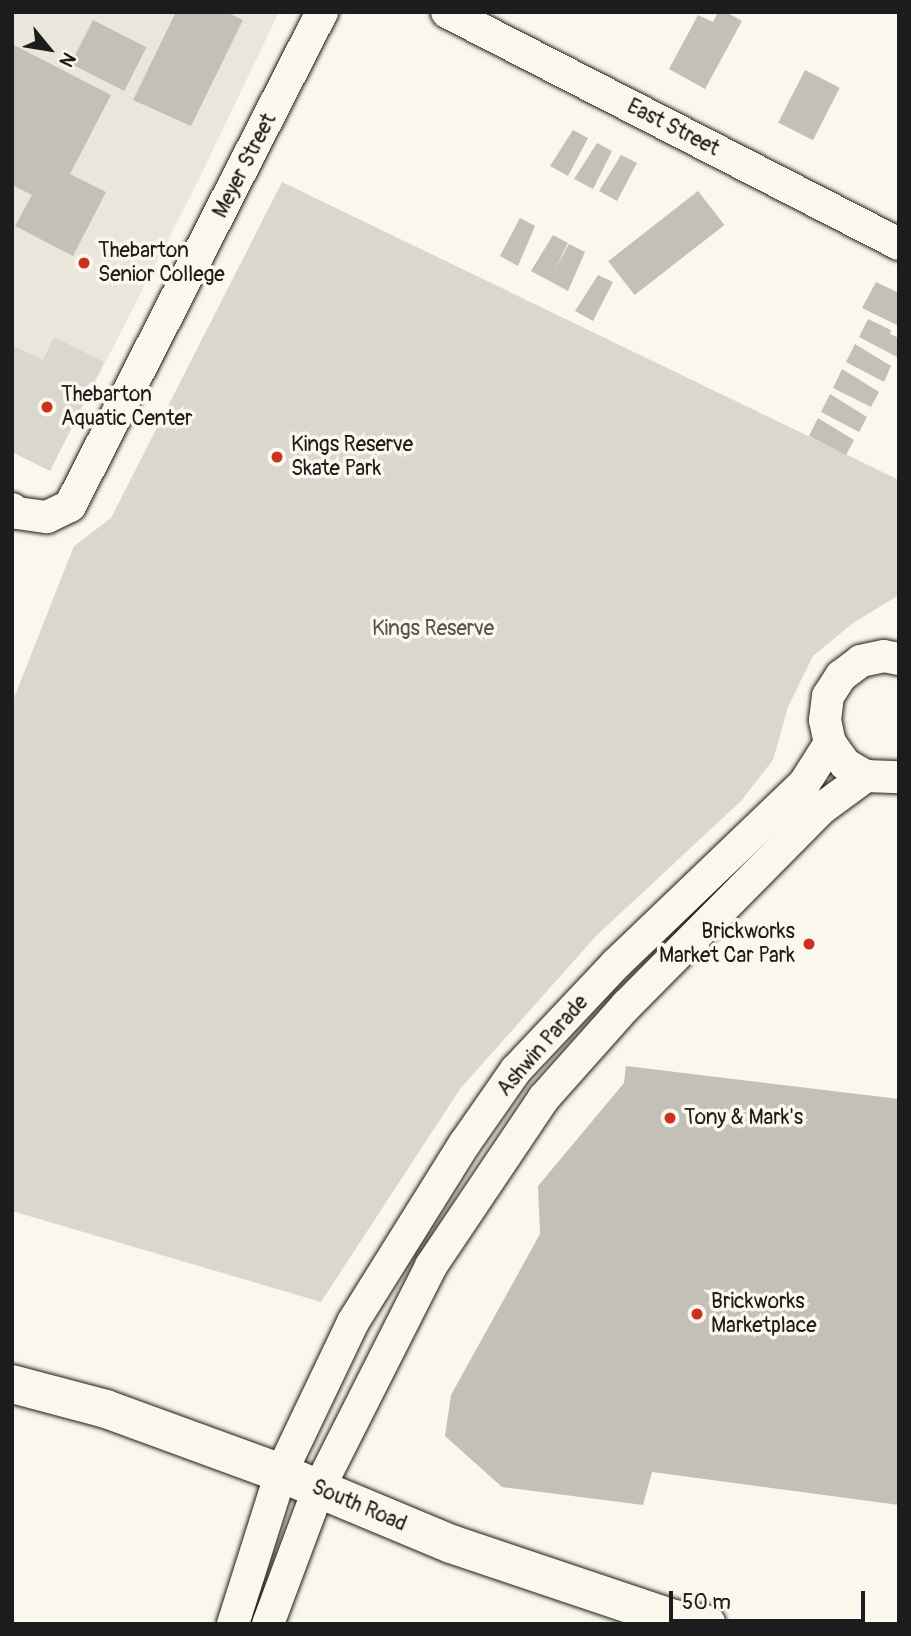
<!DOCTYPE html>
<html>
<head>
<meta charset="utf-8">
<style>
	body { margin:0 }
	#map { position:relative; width:911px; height:1636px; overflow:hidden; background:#fbf7ec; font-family:Pangolin,sans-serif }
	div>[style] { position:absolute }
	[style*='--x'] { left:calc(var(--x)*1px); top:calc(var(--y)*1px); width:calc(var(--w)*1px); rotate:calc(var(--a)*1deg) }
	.built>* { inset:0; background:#eae6dc }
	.green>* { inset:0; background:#dad7ce }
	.building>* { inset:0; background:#c3c0b8; transform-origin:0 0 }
	.roads { filter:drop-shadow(0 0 2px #1c1c1c) drop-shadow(0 0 2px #1c1c1c) }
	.minor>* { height:32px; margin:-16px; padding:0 16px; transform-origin:16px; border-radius:16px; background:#fbf7ec }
	.highway>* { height:38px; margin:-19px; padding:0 19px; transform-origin:19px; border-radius:19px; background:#fbf7ec }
	.dots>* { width:19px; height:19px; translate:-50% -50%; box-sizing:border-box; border:4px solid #fbf7ec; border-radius:50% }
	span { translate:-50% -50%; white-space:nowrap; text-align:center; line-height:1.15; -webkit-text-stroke:7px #fbf7ec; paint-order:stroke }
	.street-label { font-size:21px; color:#1c1c1c }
	.poi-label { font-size:21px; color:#1c1c1c }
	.left { translate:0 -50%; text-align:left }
	.right { translate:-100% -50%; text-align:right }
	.park-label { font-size:21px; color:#555451 }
	.frame { position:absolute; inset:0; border:14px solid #1c1c1c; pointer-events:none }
	.north { position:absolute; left:14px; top:14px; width:70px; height:70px; -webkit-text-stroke:5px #fbf7ec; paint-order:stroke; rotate:120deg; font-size:19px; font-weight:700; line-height:28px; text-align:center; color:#1c1c1c }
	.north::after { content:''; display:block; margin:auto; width:24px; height:32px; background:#1c1c1c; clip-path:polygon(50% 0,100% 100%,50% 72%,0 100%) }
	.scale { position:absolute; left:669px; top:1591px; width:196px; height:32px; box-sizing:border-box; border:4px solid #1c1c1c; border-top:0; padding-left:9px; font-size:21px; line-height:24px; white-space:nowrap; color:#1c1c1c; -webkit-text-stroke:5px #fbf7ec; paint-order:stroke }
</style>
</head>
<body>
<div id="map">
	<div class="built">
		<div style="clip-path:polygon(12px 12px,279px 12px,197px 183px,50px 471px,12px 452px)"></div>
	</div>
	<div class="green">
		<div style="clip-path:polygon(282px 182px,899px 480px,899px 595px,853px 623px,813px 656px,788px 707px,773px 760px,741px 801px,596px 936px,460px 1089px,321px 1302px,12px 1211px,12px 703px,74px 546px,111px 518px)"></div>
		<div style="clip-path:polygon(54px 337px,104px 362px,50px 471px,12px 452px,12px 345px,43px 360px)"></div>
	</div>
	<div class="building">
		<div style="clip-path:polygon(176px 12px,226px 12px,243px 20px,191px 126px,133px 100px)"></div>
		<div style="clip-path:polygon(718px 12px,726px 12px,742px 21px,705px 89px,669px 69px,698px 15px,713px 22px)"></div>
		<div style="left:93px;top:20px;width:60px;height:49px;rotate:27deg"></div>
		<div style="clip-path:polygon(12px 44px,111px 95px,70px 174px,106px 192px,73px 256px,15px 226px,32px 195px,12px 185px)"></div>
		<div style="left:805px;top:70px;width:39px;height:59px;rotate:27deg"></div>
		<div style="clip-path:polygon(573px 130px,588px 138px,568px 176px,550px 166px)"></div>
		<div style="clip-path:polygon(597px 143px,612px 151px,593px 189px,574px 179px)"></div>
		<div style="clip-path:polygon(621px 155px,637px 163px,617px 201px,599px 191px)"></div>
		<div style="left:698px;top:191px;width:43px;height:114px;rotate:52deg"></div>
		<div style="clip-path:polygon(520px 218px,535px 226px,518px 266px,500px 256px)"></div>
		<div style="clip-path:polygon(553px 235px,568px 243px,554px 271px,569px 244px,585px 252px,568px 291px,531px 271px)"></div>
		<div style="clip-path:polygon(598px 275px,613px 282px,593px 321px,575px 311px)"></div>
		<div style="clip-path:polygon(876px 282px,899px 293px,899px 326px,862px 308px)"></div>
		<div style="clip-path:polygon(868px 319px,891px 330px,890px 334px,899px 338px,897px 357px,859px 337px)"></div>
		<div style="clip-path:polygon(855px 344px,891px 366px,884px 382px,846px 362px)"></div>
		<div style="clip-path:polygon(842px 369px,879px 392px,871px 407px,833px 388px)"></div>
		<div style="clip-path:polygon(830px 394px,867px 417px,859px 432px,821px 412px)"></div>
		<div style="clip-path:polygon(818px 418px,854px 440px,846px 455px,809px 436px)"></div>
		<div style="clip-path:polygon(626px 1066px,899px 1099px,899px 1505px,652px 1472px,643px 1505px,502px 1487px,445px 1436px,451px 1395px,540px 1234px,538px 1186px,624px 1083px)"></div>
	</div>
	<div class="roads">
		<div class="minor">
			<div style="--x:447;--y:12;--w:508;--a:27.17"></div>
			<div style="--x:12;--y:509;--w:6;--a:39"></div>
			<div style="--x:17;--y:513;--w:30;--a:8"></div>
			<div style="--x:47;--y:517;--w:25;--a:-26"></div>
			<div style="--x:70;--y:506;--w:555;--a:-62.97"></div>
			<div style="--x:899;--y:659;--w:15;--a:-169"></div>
			<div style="--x:884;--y:656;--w:24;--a:168"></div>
			<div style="--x:861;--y:661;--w:25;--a:143"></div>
			<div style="--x:841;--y:676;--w:24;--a:123"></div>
			<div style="--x:828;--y:696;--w:24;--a:97"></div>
			<div style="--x:825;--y:720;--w:24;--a:78"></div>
			<div style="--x:830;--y:743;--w:26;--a:54"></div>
			<div style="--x:845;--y:764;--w:24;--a:30"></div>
			<div style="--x:866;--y:776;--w:33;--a:2"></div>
			<div style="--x:233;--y:1624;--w:158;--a:-72.4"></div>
			<div style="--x:281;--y:1473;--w:167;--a:-64.5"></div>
			<div style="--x:353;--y:1322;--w:211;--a:-58"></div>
			<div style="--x:465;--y:1143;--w:89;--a:-55.1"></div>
			<div style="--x:516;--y:1070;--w:146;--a:-46.7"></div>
			<div style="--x:616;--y:964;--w:260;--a:-43.8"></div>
			<div style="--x:804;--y:784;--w:49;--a:-57.6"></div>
			<div style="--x:268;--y:1624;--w:143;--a:-69.5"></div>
			<div style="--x:318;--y:1490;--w:251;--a:-63.2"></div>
			<div style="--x:431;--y:1266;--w:202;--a:-56.1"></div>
			<div style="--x:544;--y:1098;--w:125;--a:-48.3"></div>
			<div style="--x:627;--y:1005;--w:276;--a:-45.3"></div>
			<div style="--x:821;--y:809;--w:56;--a:-36.3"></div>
		</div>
		<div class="highway">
			<div style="--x:12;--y:1384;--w:97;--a:14.9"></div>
			<div style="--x:106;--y:1409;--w:186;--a:20.1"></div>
			<div style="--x:281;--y:1473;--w:184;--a:22.7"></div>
			<div style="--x:451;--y:1544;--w:235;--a:18.6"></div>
			<div style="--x:674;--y:1619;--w:33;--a:9"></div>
		</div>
	</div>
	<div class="dots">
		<div style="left:84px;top:263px;background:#c8321e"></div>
		<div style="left:47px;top:407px;background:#c8321e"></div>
		<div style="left:277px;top:457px;background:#c8321e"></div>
		<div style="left:809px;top:944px;background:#c8321e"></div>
		<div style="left:670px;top:1118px;background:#c8321e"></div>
		<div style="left:697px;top:1314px;background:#c8321e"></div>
	</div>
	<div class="street-label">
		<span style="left:673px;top:128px;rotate:27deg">East Street</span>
		<span style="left:245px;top:166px;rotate:-63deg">Meyer Street</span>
		<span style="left:543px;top:1046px;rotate:-49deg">Ashwin Parade</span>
		<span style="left:359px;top:1506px;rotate:23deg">South Road</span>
	</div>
	<div class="poi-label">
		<span class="left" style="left:98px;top:263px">Thebarton<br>Senior College</span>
		<span class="left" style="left:61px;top:407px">Thebarton<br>Aquatic Center</span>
		<span class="left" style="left:291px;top:457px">Kings Reserve<br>Skate Park</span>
		<span class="right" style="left:795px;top:944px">Brickworks<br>Market Car Park</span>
		<span class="left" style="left:684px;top:1118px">Tony &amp; Mark's</span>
		<span class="left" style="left:711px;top:1314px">Brickworks<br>Marketplace</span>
	</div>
	<div class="park-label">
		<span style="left:433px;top:629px">Kings Reserve</span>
	</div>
	<div class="frame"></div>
	<div class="north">N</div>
	<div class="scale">50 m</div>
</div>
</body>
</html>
